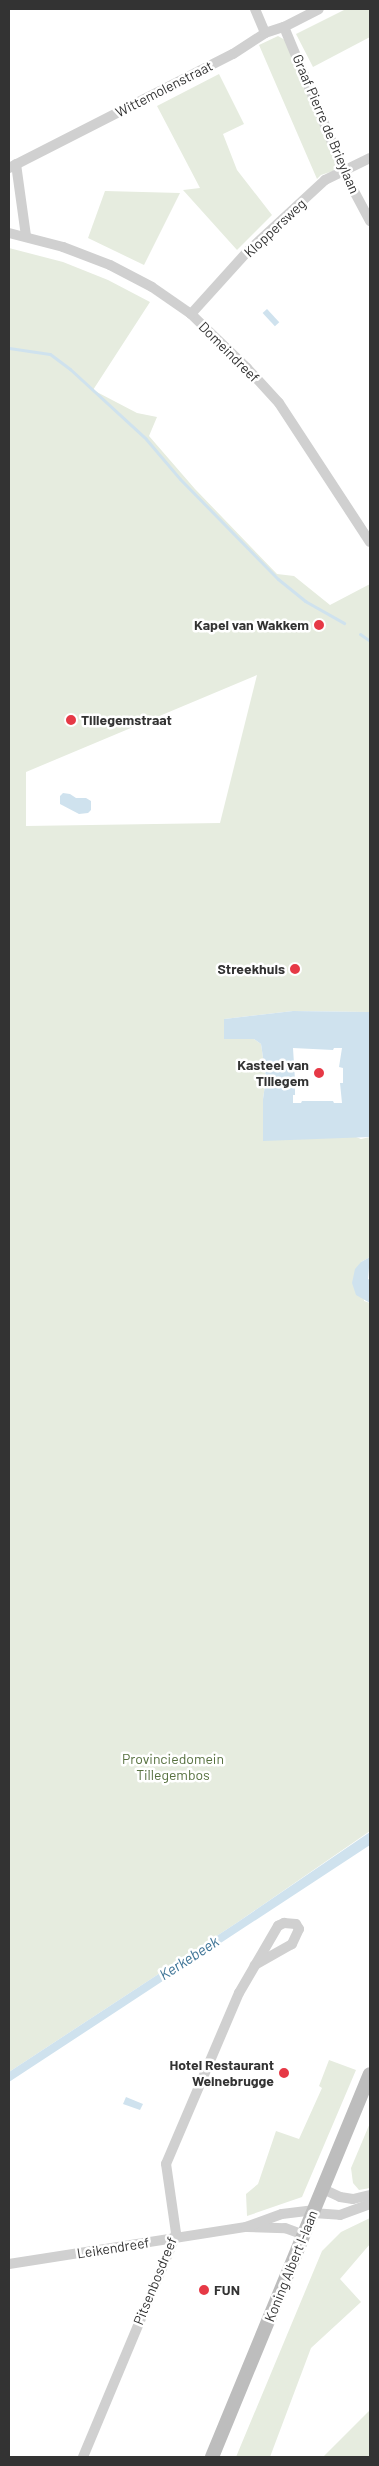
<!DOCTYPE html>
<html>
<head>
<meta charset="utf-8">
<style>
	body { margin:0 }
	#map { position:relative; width:379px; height:2466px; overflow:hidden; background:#fff; font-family:Barlow,sans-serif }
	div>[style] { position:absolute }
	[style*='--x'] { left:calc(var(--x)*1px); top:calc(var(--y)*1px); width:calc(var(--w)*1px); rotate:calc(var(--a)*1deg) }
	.green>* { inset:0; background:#e6ecdf }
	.water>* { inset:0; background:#cfe2ee; transform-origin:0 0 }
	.stream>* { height:3px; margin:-1.5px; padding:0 1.5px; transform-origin:1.5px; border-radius:1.5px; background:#cfe2ee }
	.minor>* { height:10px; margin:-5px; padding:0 5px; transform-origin:5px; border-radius:5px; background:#d0d0d0 }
	.secondary>* { height:14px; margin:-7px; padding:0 7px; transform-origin:7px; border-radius:7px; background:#bdbdbd }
	.dots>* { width:14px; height:14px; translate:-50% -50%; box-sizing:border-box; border:2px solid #fff; border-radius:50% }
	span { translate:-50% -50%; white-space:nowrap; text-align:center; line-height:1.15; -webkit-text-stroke:5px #fff; paint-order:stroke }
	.street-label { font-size:14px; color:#333 }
	.poi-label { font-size:14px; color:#333; font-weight:700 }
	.right { translate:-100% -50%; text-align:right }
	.left { translate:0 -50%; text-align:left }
	.park-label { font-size:14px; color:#56703f }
	.water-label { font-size:15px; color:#3f7597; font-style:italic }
	.frame { position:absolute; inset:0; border:10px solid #333; pointer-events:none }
</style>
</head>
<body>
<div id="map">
	<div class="green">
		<div style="clip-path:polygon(346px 9px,370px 9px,370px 37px,313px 67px,296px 34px)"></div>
		<div style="clip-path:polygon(278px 36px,285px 40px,336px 164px,333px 171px,321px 175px,317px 179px,259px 45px)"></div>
		<div style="clip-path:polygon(219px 74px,244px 124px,223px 134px,237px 170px,272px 215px,237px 250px,183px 190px,200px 188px,157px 106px)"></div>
		<div style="clip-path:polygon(105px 191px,180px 193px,144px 265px,88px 238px)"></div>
		<div style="clip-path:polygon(evenodd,9px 248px,63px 262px,108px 280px,150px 302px,93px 390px,137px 413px,157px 417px,149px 436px,195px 489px,277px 574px,294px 576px,330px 605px,370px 584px,370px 1012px,293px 1011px,224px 1019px,224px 1039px,254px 1039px,261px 1044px,266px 1078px,263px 1099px,361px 1139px,370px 1137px,370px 1257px,361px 1262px,364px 1301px,370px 1303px,370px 1831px,238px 1922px,9px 2072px,9px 248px,257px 675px,220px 823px,26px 826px,26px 772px,257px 675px)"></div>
		<div style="clip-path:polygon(329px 2060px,356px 2070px,302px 2197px,247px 2216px,246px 2194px,258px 2184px,276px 2131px,299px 2139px,322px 2088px,319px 2086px)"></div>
		<div style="clip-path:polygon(370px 2123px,370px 2188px,359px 2190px,353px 2183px,351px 2168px)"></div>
		<div style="clip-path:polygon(370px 2218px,370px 2244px,340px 2279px,361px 2302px,311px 2348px,270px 2457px,236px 2457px,322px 2251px,341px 2232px)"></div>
		<div style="clip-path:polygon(370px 2410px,370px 2457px,323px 2457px)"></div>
	</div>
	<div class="water">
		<div style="left:267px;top:309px;width:18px;height:6px;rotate:47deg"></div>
		<div style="clip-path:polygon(63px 793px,70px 794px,76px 798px,86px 798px,91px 801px,91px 810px,88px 813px,79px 814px,60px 804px,60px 796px)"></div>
		<div style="clip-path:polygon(evenodd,293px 1011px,370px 1012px,370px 1137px,263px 1141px,263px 1099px,266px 1078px,261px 1044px,254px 1039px,224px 1039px,224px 1019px,293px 1011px,293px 1048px,333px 1050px,334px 1048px,342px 1048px,339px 1067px,343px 1068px,343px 1083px,340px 1083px,342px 1103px,334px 1103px,333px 1101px,302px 1101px,301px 1103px,293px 1103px,293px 1095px,295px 1095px,295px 1086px,291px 1086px,291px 1080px,295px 1080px,293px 1048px)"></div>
		<div style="clip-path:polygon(370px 1257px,368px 1279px,370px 1280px,370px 1303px,356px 1295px,352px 1283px,355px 1269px,361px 1262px)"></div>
		<div style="clip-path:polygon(370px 1832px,370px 1845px,9px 2082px,9px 2072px,238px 1922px)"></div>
		<div style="clip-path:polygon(126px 2097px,143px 2104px,140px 2110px,123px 2104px)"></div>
	</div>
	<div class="stream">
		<div style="--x:9;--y:348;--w:41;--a:8.3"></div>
		<div style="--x:50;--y:354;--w:25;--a:37"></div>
		<div style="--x:70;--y:369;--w:103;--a:42.6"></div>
		<div style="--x:146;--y:439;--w:52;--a:49.6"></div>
		<div style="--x:180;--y:479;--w:140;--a:45.6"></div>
		<div style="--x:278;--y:579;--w:35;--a:39"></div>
		<div style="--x:305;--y:601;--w:45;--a:29.4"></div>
		<div style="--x:360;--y:634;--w:12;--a:35"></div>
	</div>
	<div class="minor">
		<div style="--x:255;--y:9;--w:26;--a:67"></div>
		<div style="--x:284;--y:27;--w:164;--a:67.4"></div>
		<div style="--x:347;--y:178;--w:49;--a:61.9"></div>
		<div style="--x:16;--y:164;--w:73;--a:82.1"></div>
		<div style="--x:9;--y:168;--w:251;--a:-27"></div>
		<div style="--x:233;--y:54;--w:38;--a:-33"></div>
		<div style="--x:265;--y:33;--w:20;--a:-18"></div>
		<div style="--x:284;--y:27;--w:39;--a:-27"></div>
		<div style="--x:9;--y:233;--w:56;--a:14.5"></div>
		<div style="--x:63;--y:247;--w:50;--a:21"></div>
		<div style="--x:110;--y:265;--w:47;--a:27.6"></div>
		<div style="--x:152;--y:287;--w:47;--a:34.7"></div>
		<div style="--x:191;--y:314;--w:78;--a:44"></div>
		<div style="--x:247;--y:368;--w:47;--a:47.6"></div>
		<div style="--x:279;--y:403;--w:166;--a:56.8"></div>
		<div style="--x:191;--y:314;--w:84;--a:-47.9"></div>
		<div style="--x:247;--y:252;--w:106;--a:-42.7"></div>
		<div style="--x:325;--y:180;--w:50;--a:-26.1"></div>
		<div style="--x:323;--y:2189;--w:19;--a:25"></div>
		<div style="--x:340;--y:2197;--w:13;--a:9"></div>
		<div style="--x:353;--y:2199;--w:17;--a:-13"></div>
		<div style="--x:313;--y:2213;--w:27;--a:4"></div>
		<div style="--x:340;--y:2215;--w:32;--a:-20"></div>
		<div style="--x:247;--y:2227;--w:38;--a:2"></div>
		<div style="--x:285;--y:2228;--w:20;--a:20"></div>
		<div style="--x:9;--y:2264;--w:240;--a:-8.9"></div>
		<div style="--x:246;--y:2227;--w:38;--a:-20"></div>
		<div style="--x:282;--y:2214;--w:33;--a:-7"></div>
		<div style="--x:83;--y:2457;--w:236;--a:-67.3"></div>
		<div style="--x:174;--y:2239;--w:6;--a:-72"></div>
		<div style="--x:176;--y:2233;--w:70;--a:-98.2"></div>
		<div style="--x:166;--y:2164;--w:186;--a:-66.9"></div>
		<div style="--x:239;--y:1993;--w:78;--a:-59.8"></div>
		<div style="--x:278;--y:1926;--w:7;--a:-27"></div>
		<div style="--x:284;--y:1923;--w:12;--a:5"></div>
		<div style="--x:296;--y:1924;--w:6;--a:59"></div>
		<div style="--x:299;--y:1929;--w:17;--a:115"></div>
		<div style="--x:292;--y:1944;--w:43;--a:150.4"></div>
	</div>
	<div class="secondary">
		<div style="--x:212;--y:2457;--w:414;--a:-67.6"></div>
	</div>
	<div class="dots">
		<div style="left:319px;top:625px;background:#e63946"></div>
		<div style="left:71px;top:720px;background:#e63946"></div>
		<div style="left:295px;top:969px;background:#e63946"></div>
		<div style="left:319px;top:1073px;background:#e63946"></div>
		<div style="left:284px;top:2073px;background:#e63946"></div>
		<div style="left:204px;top:2290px;background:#e63946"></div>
	</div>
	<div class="street-label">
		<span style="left:164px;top:89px;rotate:-27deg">Wittemolenstraat</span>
		<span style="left:326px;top:124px;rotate:67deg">Graaf Pierre de Brieylaan</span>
		<span style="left:275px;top:228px;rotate:-43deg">Kloppersweg</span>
		<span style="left:229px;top:352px;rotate:45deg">Domeindreef</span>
		<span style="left:113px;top:2248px;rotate:-9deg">Leikendreef</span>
		<span style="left:291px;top:2266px;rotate:-68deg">Koning Albert I-laan</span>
		<span style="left:155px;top:2281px;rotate:-68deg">Pitsenbosdreef</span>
	</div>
	<div class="poi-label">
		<span class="right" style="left:309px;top:625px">Kapel van Wakkem</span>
		<span class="left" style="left:81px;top:720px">Tillegemstraat</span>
		<span class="right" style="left:285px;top:969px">Streekhuis</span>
		<span class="right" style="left:309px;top:1073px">Kasteel van<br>Tillegem</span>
		<span class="right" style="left:274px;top:2073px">Hotel Restaurant<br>Weinebrugge</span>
		<span class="left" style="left:214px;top:2290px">FUN</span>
	</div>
	<div class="park-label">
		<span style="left:173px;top:1767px">Provinciedomein<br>Tillegembos</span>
	</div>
	<div class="water-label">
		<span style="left:189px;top:1958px;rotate:-33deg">Kerkebeek</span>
	</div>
	<div class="frame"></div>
</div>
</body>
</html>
